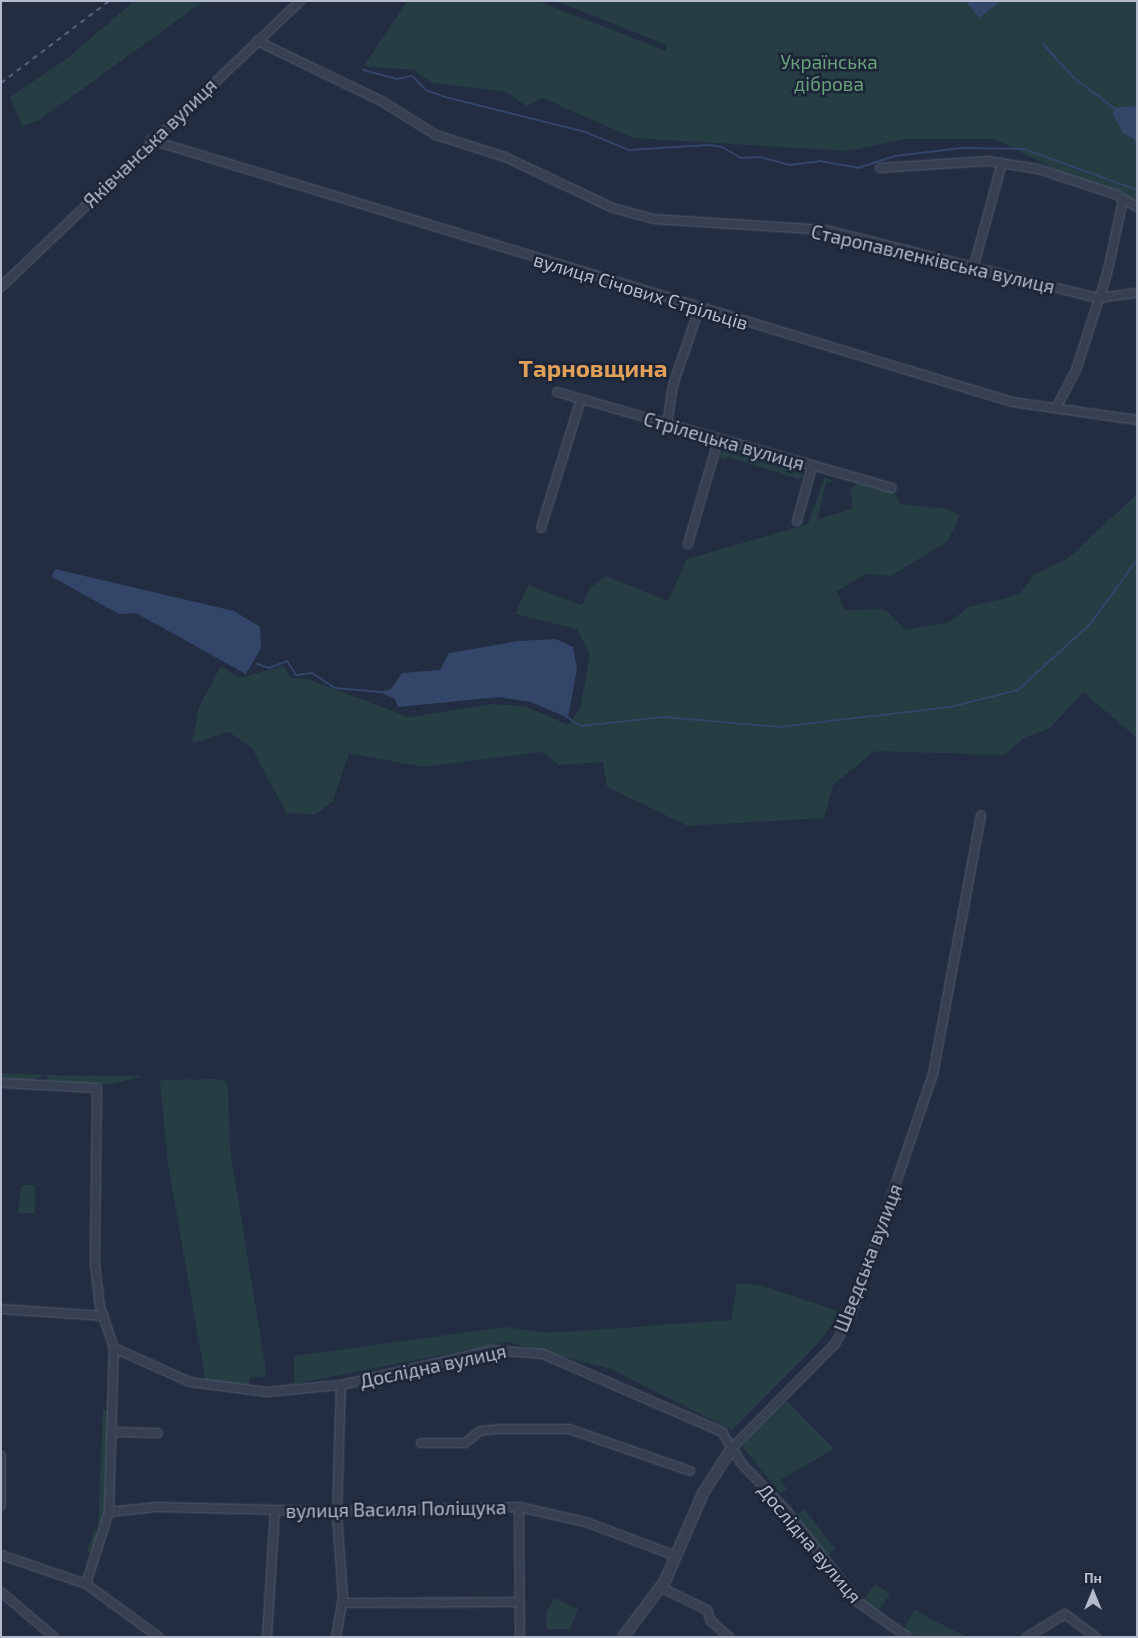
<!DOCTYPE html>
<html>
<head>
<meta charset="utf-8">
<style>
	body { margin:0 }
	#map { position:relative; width:1138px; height:1638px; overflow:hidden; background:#222d42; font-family:"Exo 2",sans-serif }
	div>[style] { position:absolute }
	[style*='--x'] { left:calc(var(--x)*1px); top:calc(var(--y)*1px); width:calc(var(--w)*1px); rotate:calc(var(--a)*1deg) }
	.green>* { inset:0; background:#253d43; transform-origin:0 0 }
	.water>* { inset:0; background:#334569 }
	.stream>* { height:2px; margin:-1px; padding:0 1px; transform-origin:1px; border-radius:1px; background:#334569 }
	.roads { filter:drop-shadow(0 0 1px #525b6c) drop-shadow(0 0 1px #525b6c) }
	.minor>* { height:8px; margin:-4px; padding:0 4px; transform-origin:4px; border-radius:4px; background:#374052 }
	.tertiary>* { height:10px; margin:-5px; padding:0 5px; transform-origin:5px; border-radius:5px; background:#374052 }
	.rail>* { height:2px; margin-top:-1px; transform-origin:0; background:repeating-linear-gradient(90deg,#596379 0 5px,transparent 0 10px) }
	span { translate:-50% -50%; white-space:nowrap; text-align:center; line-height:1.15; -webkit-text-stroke:5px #1c2537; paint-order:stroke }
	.park-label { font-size:19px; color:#68a079 }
	.street-label { font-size:19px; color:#b4bbcc }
	.district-label { font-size:24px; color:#e0a05a; font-weight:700 }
	.frame { position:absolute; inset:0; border:2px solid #b4bbcc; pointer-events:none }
	.north { position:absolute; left:1068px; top:1568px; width:50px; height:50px; -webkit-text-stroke:4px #1c2537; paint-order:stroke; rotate:0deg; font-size:14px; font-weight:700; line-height:20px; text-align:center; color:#b4bbcc }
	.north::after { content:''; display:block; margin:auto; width:18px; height:22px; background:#b4bbcc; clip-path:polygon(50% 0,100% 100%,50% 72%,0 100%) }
</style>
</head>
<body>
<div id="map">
	<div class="green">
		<div style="clip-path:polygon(134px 1px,204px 1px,38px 121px,22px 126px,10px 97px,69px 57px)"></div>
		<div style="clip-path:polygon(407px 1px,538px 1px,666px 51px,667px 45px,556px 1px,1137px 1px,1137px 202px,1067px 175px,995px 139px,906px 139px,848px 151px,633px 138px,543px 98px,526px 106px,507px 92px,432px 83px,414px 70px,364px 66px)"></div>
		<div style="clip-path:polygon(724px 450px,801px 471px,803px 476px,799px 479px,727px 457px,722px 460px,719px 454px)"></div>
		<div style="clip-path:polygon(825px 477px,833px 481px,826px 483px,817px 520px,853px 508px,850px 490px,857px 483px,876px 489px,892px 488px,900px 504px,948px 509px,960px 515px,948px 541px,891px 576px,866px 574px,837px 591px,844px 610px,885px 609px,905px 630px,950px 622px,968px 607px,1019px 595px,1035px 574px,1067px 559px,1137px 494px,1137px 738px,1083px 692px,1050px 728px,1024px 738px,1004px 755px,875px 751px,833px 785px,824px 818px,688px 826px,607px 787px,603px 762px,559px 765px,542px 752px,423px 767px,349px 753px,333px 801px,315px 815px,286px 813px,252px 748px,229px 732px,192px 743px,199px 707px,221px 666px,239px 678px,284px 666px,290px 678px,307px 679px,409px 717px,493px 704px,525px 706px,568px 725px,580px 708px,590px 655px,577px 629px,515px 614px,528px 585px,582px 605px,590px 588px,605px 576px,668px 601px,687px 559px,808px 524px)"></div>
		<div style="clip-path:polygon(1px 1073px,43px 1075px,35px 1080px,1px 1078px)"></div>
		<div style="clip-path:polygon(47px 1075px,144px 1076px,108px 1085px,47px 1081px)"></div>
		<div style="clip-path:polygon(215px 1079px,225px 1081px,228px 1086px,230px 1149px,265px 1365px,266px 1377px,250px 1378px,249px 1387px,206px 1382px,168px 1164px,160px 1080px)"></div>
		<div style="clip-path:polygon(21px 1185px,35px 1185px,35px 1213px,18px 1213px)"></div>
		<div style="clip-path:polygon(737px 1283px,763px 1286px,842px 1312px,819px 1342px,732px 1430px,611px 1369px,508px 1342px,294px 1384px,294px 1356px,506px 1327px,549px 1333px,731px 1320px)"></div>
		<div style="clip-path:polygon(787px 1401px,834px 1449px,780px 1480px,787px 1489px,780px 1493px,742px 1446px)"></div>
		<div style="clip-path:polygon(103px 1410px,108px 1410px,106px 1510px,98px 1527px)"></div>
		<div style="left:804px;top:1509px;width:51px;height:10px;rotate:52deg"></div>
		<div style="clip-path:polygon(95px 1529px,98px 1533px,92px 1553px,87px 1551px)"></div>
		<div style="left:875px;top:1584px;width:18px;height:21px;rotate:34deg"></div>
		<div style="clip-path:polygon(554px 1598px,578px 1609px,570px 1629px,547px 1629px,546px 1613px)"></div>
		<div style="clip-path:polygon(915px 1609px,931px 1619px,967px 1637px,919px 1637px,903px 1630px)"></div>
	</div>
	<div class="water">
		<div style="clip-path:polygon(965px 1px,1001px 1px,979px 18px)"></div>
		<div style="clip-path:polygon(1137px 106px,1137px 163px,1135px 140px,1123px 133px,1113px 115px,1114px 108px)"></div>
		<div style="clip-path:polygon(55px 569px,234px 611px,260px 627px,261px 648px,246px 674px,136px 613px,119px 614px,52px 577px)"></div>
		<div style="clip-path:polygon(518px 641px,556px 639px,573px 647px,577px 669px,568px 718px,531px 702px,499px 697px,398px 707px,395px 699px,380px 692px,391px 689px,402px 673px,440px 670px,449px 653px)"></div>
	</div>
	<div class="stream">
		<div style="--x:1043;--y:44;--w:46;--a:47.6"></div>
		<div style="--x:1074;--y:78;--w:51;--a:37.1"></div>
		<div style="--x:363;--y:70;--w:35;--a:15"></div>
		<div style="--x:397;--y:79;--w:15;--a:-11"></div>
		<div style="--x:412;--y:76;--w:20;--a:45"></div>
		<div style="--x:426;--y:90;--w:20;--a:20"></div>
		<div style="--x:445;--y:97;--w:144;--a:14"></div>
		<div style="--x:585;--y:132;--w:48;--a:22.2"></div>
		<div style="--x:629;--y:150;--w:79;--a:-3.6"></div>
		<div style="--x:708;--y:145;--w:14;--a:8"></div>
		<div style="--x:722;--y:147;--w:22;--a:30"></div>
		<div style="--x:741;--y:158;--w:19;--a:-3"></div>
		<div style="--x:760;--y:157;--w:30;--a:15"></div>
		<div style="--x:789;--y:165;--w:31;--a:-7"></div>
		<div style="--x:820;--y:161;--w:39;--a:10"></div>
		<div style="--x:858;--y:168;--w:38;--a:-18"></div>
		<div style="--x:894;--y:156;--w:69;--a:-6.6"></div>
		<div style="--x:963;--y:148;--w:61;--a:0.9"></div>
		<div style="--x:1024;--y:149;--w:120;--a:19.9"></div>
		<div style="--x:257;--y:664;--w:13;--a:18"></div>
		<div style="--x:269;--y:668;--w:19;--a:-21"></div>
		<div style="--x:287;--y:661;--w:17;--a:57"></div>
		<div style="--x:296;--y:675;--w:16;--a:-7"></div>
		<div style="--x:312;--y:673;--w:27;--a:33"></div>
		<div style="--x:335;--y:688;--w:46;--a:5"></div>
		<div style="--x:567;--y:717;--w:17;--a:33"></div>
		<div style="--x:581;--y:726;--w:83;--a:-6.2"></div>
		<div style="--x:664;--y:717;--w:115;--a:5"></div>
		<div style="--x:779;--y:727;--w:172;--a:-6.7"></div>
		<div style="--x:950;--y:707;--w:70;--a:-14"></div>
		<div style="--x:1018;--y:690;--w:98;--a:-42.5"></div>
		<div style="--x:1090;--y:624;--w:79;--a:-53.7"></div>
	</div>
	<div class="roads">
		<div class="minor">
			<div style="--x:257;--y:41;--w:140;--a:25.8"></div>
			<div style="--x:383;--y:102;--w:62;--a:31.9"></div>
			<div style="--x:436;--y:135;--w:72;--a:17.7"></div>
			<div style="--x:505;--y:157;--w:119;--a:25.3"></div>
			<div style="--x:613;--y:208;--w:42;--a:15"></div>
			<div style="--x:654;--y:219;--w:172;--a:3.7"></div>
			<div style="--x:826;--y:230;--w:279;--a:14.1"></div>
			<div style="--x:1097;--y:298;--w:40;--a:-7.1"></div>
			<div style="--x:151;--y:140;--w:900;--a:16.92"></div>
			<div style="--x:1012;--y:402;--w:126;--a:8.2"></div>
			<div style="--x:880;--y:168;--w:108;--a:-3.7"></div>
			<div style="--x:988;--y:161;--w:51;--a:9.1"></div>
			<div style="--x:1038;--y:169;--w:83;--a:18.2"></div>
			<div style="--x:1117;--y:195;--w:23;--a:31"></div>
			<div style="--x:974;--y:265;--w:106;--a:-74.6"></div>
			<div style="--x:1;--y:287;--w:414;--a:-43.7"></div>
			<div style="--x:557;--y:392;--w:348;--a:16"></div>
			<div style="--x:1056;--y:408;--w:43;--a:-62.2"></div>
			<div style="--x:1076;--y:370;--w:101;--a:-72.1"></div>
			<div style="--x:1107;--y:274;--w:76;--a:-77.8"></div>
			<div style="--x:667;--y:425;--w:40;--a:-81.5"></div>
			<div style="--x:673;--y:385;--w:80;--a:-71.1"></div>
			<div style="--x:797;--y:521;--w:56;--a:-74.5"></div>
			<div style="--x:541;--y:528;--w:135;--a:-72.8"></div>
			<div style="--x:688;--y:544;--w:107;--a:-73.8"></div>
			<div style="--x:1;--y:1083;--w:96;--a:3"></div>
			<div style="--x:97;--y:1088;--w:176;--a:90.7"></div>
			<div style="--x:95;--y:1264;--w:43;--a:83.4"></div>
			<div style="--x:100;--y:1307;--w:43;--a:71.1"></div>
			<div style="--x:114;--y:1348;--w:83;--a:24.1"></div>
			<div style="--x:190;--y:1382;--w:77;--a:7.5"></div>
			<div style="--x:266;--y:1392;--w:75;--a:-5.3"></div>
			<div style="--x:341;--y:1385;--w:156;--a:-13"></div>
			<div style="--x:493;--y:1350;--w:50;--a:4.6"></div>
			<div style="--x:543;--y:1354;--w:195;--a:23.5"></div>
			<div style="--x:722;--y:1432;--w:36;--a:58"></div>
			<div style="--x:741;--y:1463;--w:66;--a:46.2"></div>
			<div style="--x:787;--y:1511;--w:115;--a:52"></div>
			<div style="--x:858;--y:1602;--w:60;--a:35.5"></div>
			<div style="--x:1;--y:1309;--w:103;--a:3.9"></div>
			<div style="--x:112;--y:1432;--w:46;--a:1.2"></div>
			<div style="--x:421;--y:1443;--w:44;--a:0"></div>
			<div style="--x:465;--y:1443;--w:19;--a:-39"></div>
			<div style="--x:480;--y:1431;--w:18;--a:-6"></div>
			<div style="--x:498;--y:1429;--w:71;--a:0"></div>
			<div style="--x:569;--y:1429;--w:128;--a:19.1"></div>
			<div style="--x:732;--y:1448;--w:146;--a:-45.3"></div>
			<div style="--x:835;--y:1344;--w:33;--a:-61"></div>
			<div style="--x:851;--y:1315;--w:255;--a:-71.2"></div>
			<div style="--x:933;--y:1074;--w:263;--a:-79.5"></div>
			<div style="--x:1;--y:1456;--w:49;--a:90"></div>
			<div style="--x:519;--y:1507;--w:130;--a:89.6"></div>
			<div style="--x:109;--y:1512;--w:47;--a:-6.1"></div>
			<div style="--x:156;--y:1507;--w:167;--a:1.4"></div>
			<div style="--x:323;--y:1511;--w:196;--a:-1.2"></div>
			<div style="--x:519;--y:1507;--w:69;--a:12.6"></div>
			<div style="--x:586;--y:1522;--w:96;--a:20.7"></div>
			<div style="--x:1;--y:1555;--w:90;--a:18.8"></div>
			<div style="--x:86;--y:1584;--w:90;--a:36"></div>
			<div style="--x:86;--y:1584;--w:76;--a:-72.3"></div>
			<div style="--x:109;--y:1512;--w:164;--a:-88.3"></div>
			<div style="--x:660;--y:1587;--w:52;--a:26.1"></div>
			<div style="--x:707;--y:1610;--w:12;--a:70"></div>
			<div style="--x:711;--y:1621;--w:24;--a:42"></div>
			<div style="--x:1;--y:1592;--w:70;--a:40.3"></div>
			<div style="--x:343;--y:1603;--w:176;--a:-0.3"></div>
			<div style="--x:267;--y:1637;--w:127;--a:-86.4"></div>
			<div style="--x:336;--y:1637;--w:41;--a:-80.1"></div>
			<div style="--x:343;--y:1597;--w:81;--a:-94.2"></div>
			<div style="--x:337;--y:1516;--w:131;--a:-88.3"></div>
			<div style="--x:1027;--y:1637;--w:44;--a:-31.2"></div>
			<div style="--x:1065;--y:1614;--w:39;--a:37"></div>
		</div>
		<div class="tertiary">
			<div style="--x:623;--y:1637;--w:70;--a:-53.1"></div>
			<div style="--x:665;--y:1581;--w:96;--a:-66.6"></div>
			<div style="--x:703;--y:1493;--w:54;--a:-57.2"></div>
		</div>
	</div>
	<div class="rail">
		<div style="--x:1;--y:83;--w:136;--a:-37.2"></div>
	</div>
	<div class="park-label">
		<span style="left:829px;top:73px">Українська<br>діброва</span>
	</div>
	<div class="street-label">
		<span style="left:150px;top:143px;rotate:-44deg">Яківчанська вулиця</span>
		<span style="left:933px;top:259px;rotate:13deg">Старопавленківська вулиця</span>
		<span style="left:641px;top:291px;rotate:17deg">вулиця Січових Стрільців</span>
		<span style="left:724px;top:441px;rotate:16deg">Стрілецька вулиця</span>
		<span style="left:868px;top:1258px;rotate:-69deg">Шведська вулиця</span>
		<span style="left:433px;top:1366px;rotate:-12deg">Дослідна вулиця</span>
		<span style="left:396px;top:1509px;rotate:-1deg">вулиця Василя Поліщука</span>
		<span style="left:810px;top:1543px;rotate:50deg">Дослідна вулиця</span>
	</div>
	<div class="district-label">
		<span style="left:593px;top:368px">Тарновщина</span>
	</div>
	<div class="frame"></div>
	<div class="north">Пн</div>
</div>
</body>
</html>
